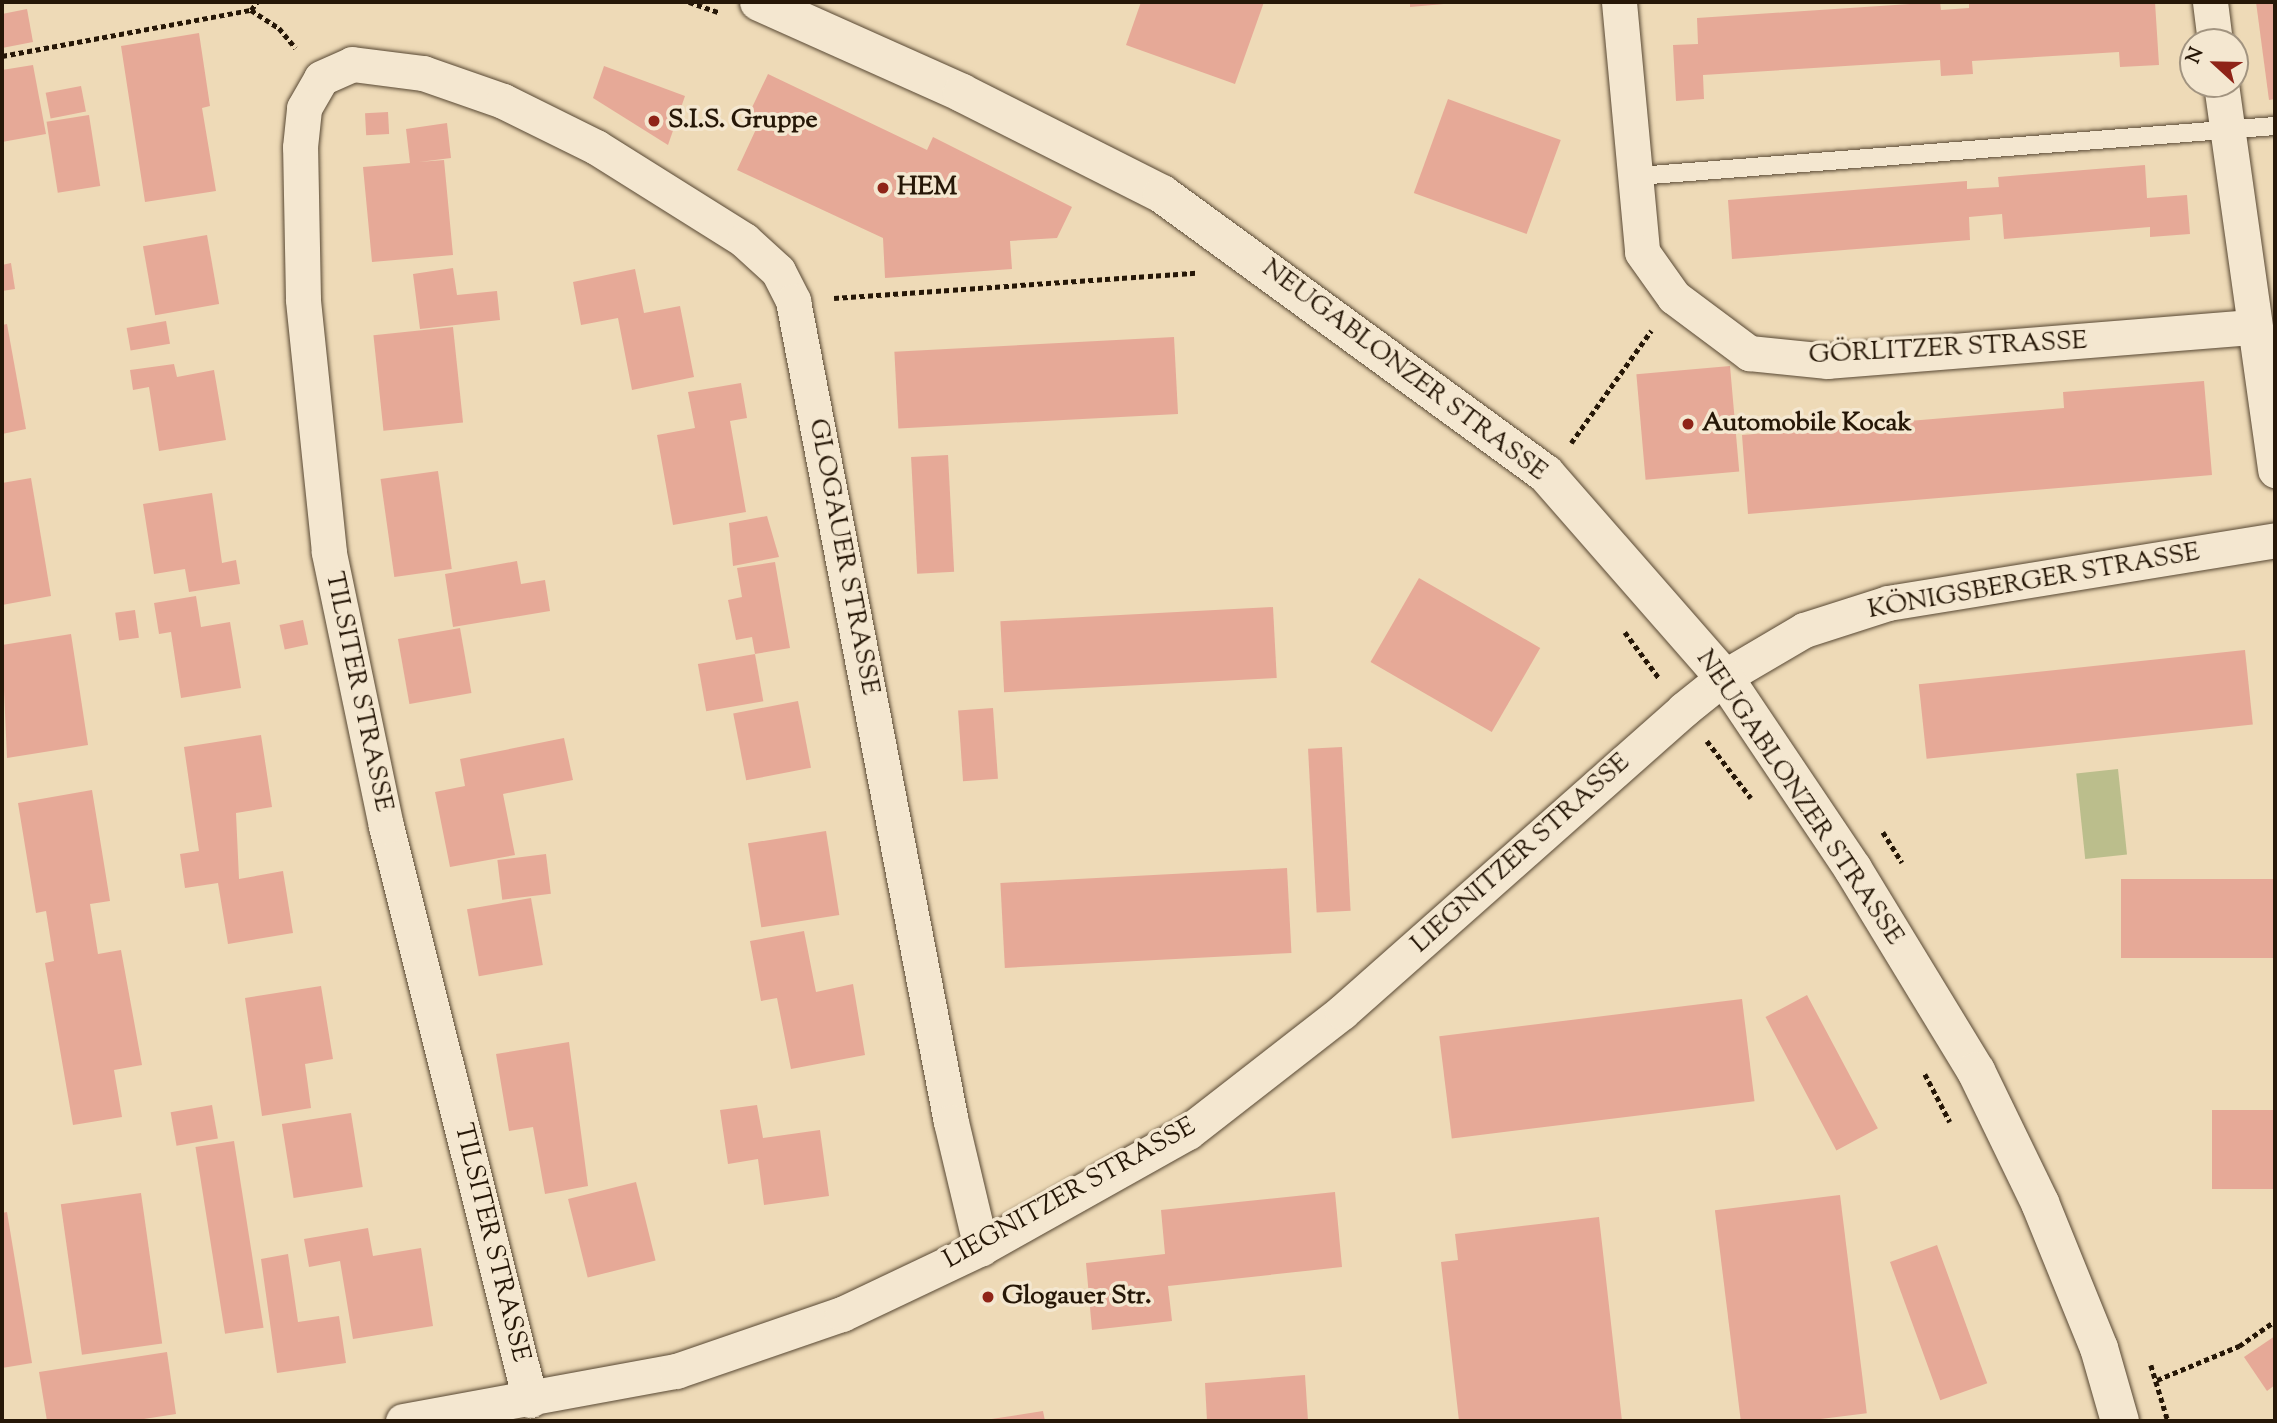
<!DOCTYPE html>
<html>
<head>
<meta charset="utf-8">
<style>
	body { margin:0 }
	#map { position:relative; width:2277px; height:1423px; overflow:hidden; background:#eedab7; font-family:"Sorts Mill Goudy",serif }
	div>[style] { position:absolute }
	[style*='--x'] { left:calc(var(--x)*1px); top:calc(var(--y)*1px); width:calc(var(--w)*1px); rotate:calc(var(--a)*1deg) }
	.green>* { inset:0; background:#bbbe8c; transform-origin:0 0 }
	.building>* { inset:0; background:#e6a997; transform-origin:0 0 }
	.path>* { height:4.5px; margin-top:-2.25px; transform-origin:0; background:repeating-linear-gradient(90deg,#261707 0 5px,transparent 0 8.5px) }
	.roads { filter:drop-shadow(0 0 2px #584833) drop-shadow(0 0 2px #584833) }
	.service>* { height:18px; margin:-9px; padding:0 9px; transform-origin:9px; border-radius:9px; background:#f4e7d0 }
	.minor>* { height:35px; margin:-17.5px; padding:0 17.5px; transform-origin:17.5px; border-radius:17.5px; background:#f4e7d0 }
	.tertiary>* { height:38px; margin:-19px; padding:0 19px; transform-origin:19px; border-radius:19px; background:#f4e7d0 }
	.dots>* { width:19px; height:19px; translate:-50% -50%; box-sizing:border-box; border:4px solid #f4e7d0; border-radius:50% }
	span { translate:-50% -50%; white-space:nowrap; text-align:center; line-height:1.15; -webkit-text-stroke:7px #f4e7d0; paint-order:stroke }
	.poi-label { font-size:26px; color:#261707; font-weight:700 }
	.left { translate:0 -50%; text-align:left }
	.street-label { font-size:26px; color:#261707 }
	.frame { position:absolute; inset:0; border:4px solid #261707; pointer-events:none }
	.north { position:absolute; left:2179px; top:28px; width:70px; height:70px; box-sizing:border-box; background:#f4e7d0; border:2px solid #a29480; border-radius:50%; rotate:292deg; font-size:19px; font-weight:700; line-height:28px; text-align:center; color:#261707 }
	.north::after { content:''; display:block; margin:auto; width:24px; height:32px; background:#8f2418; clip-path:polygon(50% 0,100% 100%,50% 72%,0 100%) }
</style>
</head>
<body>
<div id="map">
	<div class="green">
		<div style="left:2118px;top:769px;width:86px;height:42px;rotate:84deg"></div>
	</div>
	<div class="building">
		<div style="clip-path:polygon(1141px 2px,1264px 2px,1235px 84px,1126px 45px)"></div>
		<div style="clip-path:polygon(1410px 2px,1444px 2px,1444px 4px,1410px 7px)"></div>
		<div style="clip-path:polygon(1940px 2px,1941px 10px,1969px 8px,1969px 2px,2155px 2px,2159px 65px,2120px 67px,2119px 52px,1972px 61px,1973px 74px,1941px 76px,1940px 60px,1703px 75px,1704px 99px,1676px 101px,1673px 45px,1698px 44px,1697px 18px)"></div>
		<div style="clip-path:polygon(2256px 2px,2275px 2px,2275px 99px,2269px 100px)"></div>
		<div style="clip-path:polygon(27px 9px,33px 42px,2px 48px,2px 14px)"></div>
		<div style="clip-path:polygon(199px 33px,210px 106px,202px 108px,216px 191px,145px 202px,121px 46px)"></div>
		<div style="clip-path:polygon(33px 65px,46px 134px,2px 142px,2px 70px)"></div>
		<div style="clip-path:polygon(604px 66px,685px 96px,668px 145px,593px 98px)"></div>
		<div style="clip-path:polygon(768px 74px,927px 150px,933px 137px,1072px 207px,1057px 238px,1010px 241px,1012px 269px,885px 278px,883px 238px,737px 170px,758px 125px,746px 120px)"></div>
		<div style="left:81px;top:86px;width:26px;height:36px;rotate:79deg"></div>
		<div style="left:1448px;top:99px;width:120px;height:100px;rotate:20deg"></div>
		<div style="left:388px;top:112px;width:22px;height:23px;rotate:87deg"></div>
		<div style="left:89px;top:115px;width:72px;height:43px;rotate:81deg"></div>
		<div style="clip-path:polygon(447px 123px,451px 158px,419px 162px,444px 160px,453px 255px,372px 262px,363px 167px,410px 163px,406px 129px)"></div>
		<div style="clip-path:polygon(2145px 165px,2147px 198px,2187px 195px,2190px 234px,2150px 237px,2150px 227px,2004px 239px,2002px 214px,1969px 217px,1970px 240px,1732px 259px,1728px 200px,1967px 181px,1967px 189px,1999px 187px,1998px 177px)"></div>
		<div style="left:207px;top:235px;width:70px;height:65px;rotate:80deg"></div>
		<div style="clip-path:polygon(11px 263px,15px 289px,2px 291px,2px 265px)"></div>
		<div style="clip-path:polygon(453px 268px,457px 295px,497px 291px,500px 320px,420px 329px,413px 274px)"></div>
		<div style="clip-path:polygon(635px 269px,644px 313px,680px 306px,694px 377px,632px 390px,618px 318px,581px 325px,573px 282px)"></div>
		<div style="left:166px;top:321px;width:23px;height:40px;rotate:80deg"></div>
		<div style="clip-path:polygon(7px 324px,26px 429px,2px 434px,2px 325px)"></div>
		<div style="left:453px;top:327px;width:96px;height:80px;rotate:84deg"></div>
		<div style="left:1174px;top:337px;width:77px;height:280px;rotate:87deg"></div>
		<div style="clip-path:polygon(174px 364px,177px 377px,214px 370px,226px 440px,159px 451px,149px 387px,133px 390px,130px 370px)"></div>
		<div style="left:1730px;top:366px;width:106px;height:94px;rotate:85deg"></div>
		<div style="clip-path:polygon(2204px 381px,2212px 475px,1748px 514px,1742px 435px,2064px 408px,2063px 392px)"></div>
		<div style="clip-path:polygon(741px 383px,747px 418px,730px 421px,746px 512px,673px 525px,657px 435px,695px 428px,688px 392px)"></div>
		<div style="left:948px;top:455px;width:117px;height:37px;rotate:87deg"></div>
		<div style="left:438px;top:471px;width:99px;height:58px;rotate:82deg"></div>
		<div style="clip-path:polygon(31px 478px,51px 596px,2px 605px,2px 483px)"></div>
		<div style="clip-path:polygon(212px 493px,222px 563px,236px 560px,240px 584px,189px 592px,185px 569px,154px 574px,143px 504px)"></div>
		<div style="clip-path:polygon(767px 516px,779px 557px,733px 566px,729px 523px)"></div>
		<div style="clip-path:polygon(517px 561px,521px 584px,545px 580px,550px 611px,453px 627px,445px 574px)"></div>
		<div style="clip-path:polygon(775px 562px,790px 648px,755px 654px,752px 637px,736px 640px,728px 600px,742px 597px,737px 568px)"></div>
		<div style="left:1419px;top:578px;width:140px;height:97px;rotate:30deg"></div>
		<div style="clip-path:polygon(196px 596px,201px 627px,230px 622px,241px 688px,181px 698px,171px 632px,159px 634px,154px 603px)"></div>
		<div style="left:1273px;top:607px;width:71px;height:273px;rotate:87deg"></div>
		<div style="left:135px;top:610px;width:28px;height:20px;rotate:82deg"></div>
		<div style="left:303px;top:620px;width:25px;height:24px;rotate:78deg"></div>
		<div style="left:460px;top:628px;width:66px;height:63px;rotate:80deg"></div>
		<div style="clip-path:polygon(71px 634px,88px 745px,7px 758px,2px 645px)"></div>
		<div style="left:2245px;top:650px;width:75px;height:328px;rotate:84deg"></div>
		<div style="left:755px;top:654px;width:48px;height:58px;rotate:80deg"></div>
		<div style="left:798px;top:701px;width:68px;height:66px;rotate:79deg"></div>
		<div style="left:993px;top:708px;width:71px;height:35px;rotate:86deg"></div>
		<div style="clip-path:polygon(261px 735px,272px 807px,236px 813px,239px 879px,283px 871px,293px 933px,228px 944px,218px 883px,185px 888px,180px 854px,199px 851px,184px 747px)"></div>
		<div style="clip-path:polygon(564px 738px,573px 780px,503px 794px,515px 855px,450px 867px,435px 792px,465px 786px,460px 759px)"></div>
		<div style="left:1342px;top:747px;width:164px;height:34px;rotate:87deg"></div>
		<div style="clip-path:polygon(92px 790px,110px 901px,90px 904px,98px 954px,121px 950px,142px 1065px,114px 1070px,122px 1117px,73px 1125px,45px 963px,54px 961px,46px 911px,36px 913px,18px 803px)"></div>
		<div style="left:826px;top:831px;width:85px;height:79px;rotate:81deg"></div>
		<div style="left:546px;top:854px;width:40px;height:49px;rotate:83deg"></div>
		<div style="left:1287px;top:868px;width:85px;height:287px;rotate:87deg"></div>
		<div style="left:2275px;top:879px;width:79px;height:154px;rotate:90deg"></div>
		<div style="left:531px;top:898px;width:68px;height:65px;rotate:80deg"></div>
		<div style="clip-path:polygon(804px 931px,816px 992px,853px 984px,865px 1055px,791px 1069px,777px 998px,761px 1001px,750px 941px)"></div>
		<div style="clip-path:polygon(321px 986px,333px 1059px,305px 1064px,311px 1108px,262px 1116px,245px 998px)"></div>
		<div style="left:1807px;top:995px;width:151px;height:47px;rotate:62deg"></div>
		<div style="left:1742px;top:999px;width:103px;height:305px;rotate:83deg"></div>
		<div style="clip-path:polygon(569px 1042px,588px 1186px,545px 1194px,533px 1127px,509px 1131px,496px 1054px)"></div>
		<div style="left:212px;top:1105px;width:34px;height:42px;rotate:80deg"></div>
		<div style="clip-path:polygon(757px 1105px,763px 1138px,820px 1130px,829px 1196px,764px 1205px,758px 1159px,728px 1164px,720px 1110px)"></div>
		<div style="left:2275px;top:1110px;width:79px;height:63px;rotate:90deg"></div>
		<div style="left:351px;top:1113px;width:75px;height:70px;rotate:81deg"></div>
		<div style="left:234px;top:1141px;width:189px;height:39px;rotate:81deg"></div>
		<div style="left:636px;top:1182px;width:81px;height:70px;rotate:76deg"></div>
		<div style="clip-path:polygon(1335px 1192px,1342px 1267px,1168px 1286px,1172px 1321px,1092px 1330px,1086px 1263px,1165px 1254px,1161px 1210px)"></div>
		<div style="left:141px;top:1193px;width:152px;height:81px;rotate:82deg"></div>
		<div style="left:1840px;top:1195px;width:220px;height:126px;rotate:83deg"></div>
		<div style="clip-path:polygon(7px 1212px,32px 1363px,2px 1368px,2px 1213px)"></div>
		<div style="clip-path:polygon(1599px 1217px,1622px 1421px,1459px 1421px,1441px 1262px,1458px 1260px,1455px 1234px)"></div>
		<div style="clip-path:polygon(368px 1228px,373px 1256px,421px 1248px,433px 1326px,353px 1339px,340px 1261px,309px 1267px,304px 1239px)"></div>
		<div style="left:1937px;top:1245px;width:147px;height:50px;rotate:70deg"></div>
		<div style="clip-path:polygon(288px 1254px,298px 1322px,339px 1316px,346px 1363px,277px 1373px,261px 1259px)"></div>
		<div style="clip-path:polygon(2275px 1336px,2275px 1385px,2267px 1391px,2244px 1357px)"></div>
		<div style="clip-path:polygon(167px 1352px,176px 1414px,131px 1421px,47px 1421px,39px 1372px)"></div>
		<div style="clip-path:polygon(1305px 1375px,1308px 1421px,1207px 1421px,1205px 1383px)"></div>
		<div style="clip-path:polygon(1043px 1411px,1045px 1421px,986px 1421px,985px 1420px)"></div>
	</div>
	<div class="path">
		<div style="--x:689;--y:2;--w:31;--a:19"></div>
		<div style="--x:251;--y:10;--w:10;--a:-53"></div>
		<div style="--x:2;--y:56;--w:253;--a:-10.5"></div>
		<div style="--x:251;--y:10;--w:33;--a:33"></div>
		<div style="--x:279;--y:28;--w:26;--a:50"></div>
		<div style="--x:834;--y:298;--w:363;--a:-4"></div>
		<div style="--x:1571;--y:443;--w:138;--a:-54.5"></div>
		<div style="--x:1625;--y:632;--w:57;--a:53.5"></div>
		<div style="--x:1707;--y:741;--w:72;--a:52.3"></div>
		<div style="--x:1883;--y:832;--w:36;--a:58"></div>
		<div style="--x:1925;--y:1074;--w:54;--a:62.5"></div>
		<div style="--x:2151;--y:1365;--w:59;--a:73.1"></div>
		<div style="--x:2157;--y:1380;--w:89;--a:-22.5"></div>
		<div style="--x:2239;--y:1346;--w:44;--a:-34.8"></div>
	</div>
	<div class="roads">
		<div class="service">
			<div style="--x:1638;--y:176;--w:639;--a:-4.49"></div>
		</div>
		<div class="minor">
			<div style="--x:1619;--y:2;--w:251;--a:84.7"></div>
			<div style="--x:1642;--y:252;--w:55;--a:54.6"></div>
			<div style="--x:1674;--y:297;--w:94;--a:36.7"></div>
			<div style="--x:1749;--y:353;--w:79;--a:5.8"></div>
			<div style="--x:1828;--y:361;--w:426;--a:-4.6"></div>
			<div style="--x:2210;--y:2;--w:40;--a:82.9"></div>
			<div style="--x:2221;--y:84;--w:390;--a:82"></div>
			<div style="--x:530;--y:1400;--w:592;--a:-104.08"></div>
			<div style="--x:386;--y:826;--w:280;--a:-101.8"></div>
			<div style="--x:329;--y:552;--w:254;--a:-95.9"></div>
			<div style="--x:303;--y:299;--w:152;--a:-91.1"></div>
			<div style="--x:300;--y:147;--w:39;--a:-84"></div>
			<div style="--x:304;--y:108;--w:34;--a:-60"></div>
			<div style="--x:321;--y:78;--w:34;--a:-24"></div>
			<div style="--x:352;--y:64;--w:72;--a:7.2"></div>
			<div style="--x:423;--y:73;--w:85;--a:19.3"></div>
			<div style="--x:503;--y:101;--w:104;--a:26.3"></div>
			<div style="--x:596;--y:147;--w:175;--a:32.1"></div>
			<div style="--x:744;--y:240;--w:46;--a:42.4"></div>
			<div style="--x:778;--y:271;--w:34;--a:63"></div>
			<div style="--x:793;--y:301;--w:836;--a:79.11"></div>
			<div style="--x:951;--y:1122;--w:130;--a:76.6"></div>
			<div style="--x:403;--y:1421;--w:278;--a:-10.4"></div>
			<div style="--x:676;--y:1371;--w:176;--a:-19"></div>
			<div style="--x:842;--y:1314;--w:154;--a:-25.4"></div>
			<div style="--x:981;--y:1248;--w:237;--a:-29.3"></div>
			<div style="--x:1188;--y:1132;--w:195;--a:-37.9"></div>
			<div style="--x:1342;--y:1012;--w:456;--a:-41.5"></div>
			<div style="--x:1683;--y:710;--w:53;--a:-38.8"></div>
			<div style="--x:1724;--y:677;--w:93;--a:-30.4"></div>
			<div style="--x:1804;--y:630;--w:88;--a:-17.8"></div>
			<div style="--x:1888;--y:603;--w:392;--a:-9.2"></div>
		</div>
		<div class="tertiary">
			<div style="--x:759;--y:2;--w:222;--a:24.1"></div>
			<div style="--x:962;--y:93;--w:224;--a:26.8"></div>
			<div style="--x:1162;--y:194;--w:475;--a:36.1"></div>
			<div style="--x:1546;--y:474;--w:270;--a:48.8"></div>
			<div style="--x:1724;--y:677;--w:231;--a:56.1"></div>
			<div style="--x:1853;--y:869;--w:237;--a:58.7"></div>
			<div style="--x:1976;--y:1071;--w:147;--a:64.1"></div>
			<div style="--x:2040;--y:1203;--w:157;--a:67.9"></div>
			<div style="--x:2099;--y:1348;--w:76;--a:74"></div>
		</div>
	</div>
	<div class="dots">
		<div style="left:654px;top:121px;background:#8f2418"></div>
		<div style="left:883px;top:188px;background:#8f2418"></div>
		<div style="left:1688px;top:424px;background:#8f2418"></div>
		<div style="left:988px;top:1297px;background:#8f2418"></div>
	</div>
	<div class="poi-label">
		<span class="left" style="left:668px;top:121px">S.I.S. Gruppe</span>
		<span class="left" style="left:897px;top:188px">HEM</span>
		<span class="left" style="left:1702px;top:424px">Automobile Kocak</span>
		<span class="left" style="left:1002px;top:1297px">Glogauer Str.</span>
	</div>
	<div class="street-label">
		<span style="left:1948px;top:349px;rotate:-3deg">GÖRLITZER STRASSE</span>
		<span style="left:1404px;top:371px;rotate:37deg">NEUGABLONZER STRASSE</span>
		<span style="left:843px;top:557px;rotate:79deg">GLOGAUER STRASSE</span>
		<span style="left:2034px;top:582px;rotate:-10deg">KÖNIGSBERGER STRASSE</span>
		<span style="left:358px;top:692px;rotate:78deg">TILSITER STRASSE</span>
		<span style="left:1799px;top:798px;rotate:56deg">NEUGABLONZER STRASSE</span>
		<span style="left:1521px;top:854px;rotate:-42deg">LIEGNITZER STRASSE</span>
		<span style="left:1070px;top:1194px;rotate:-29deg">LIEGNITZER STRASSE</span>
		<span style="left:491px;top:1243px;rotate:76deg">TILSITER STRASSE</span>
	</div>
	<div class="frame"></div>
	<div class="north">N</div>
</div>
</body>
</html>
